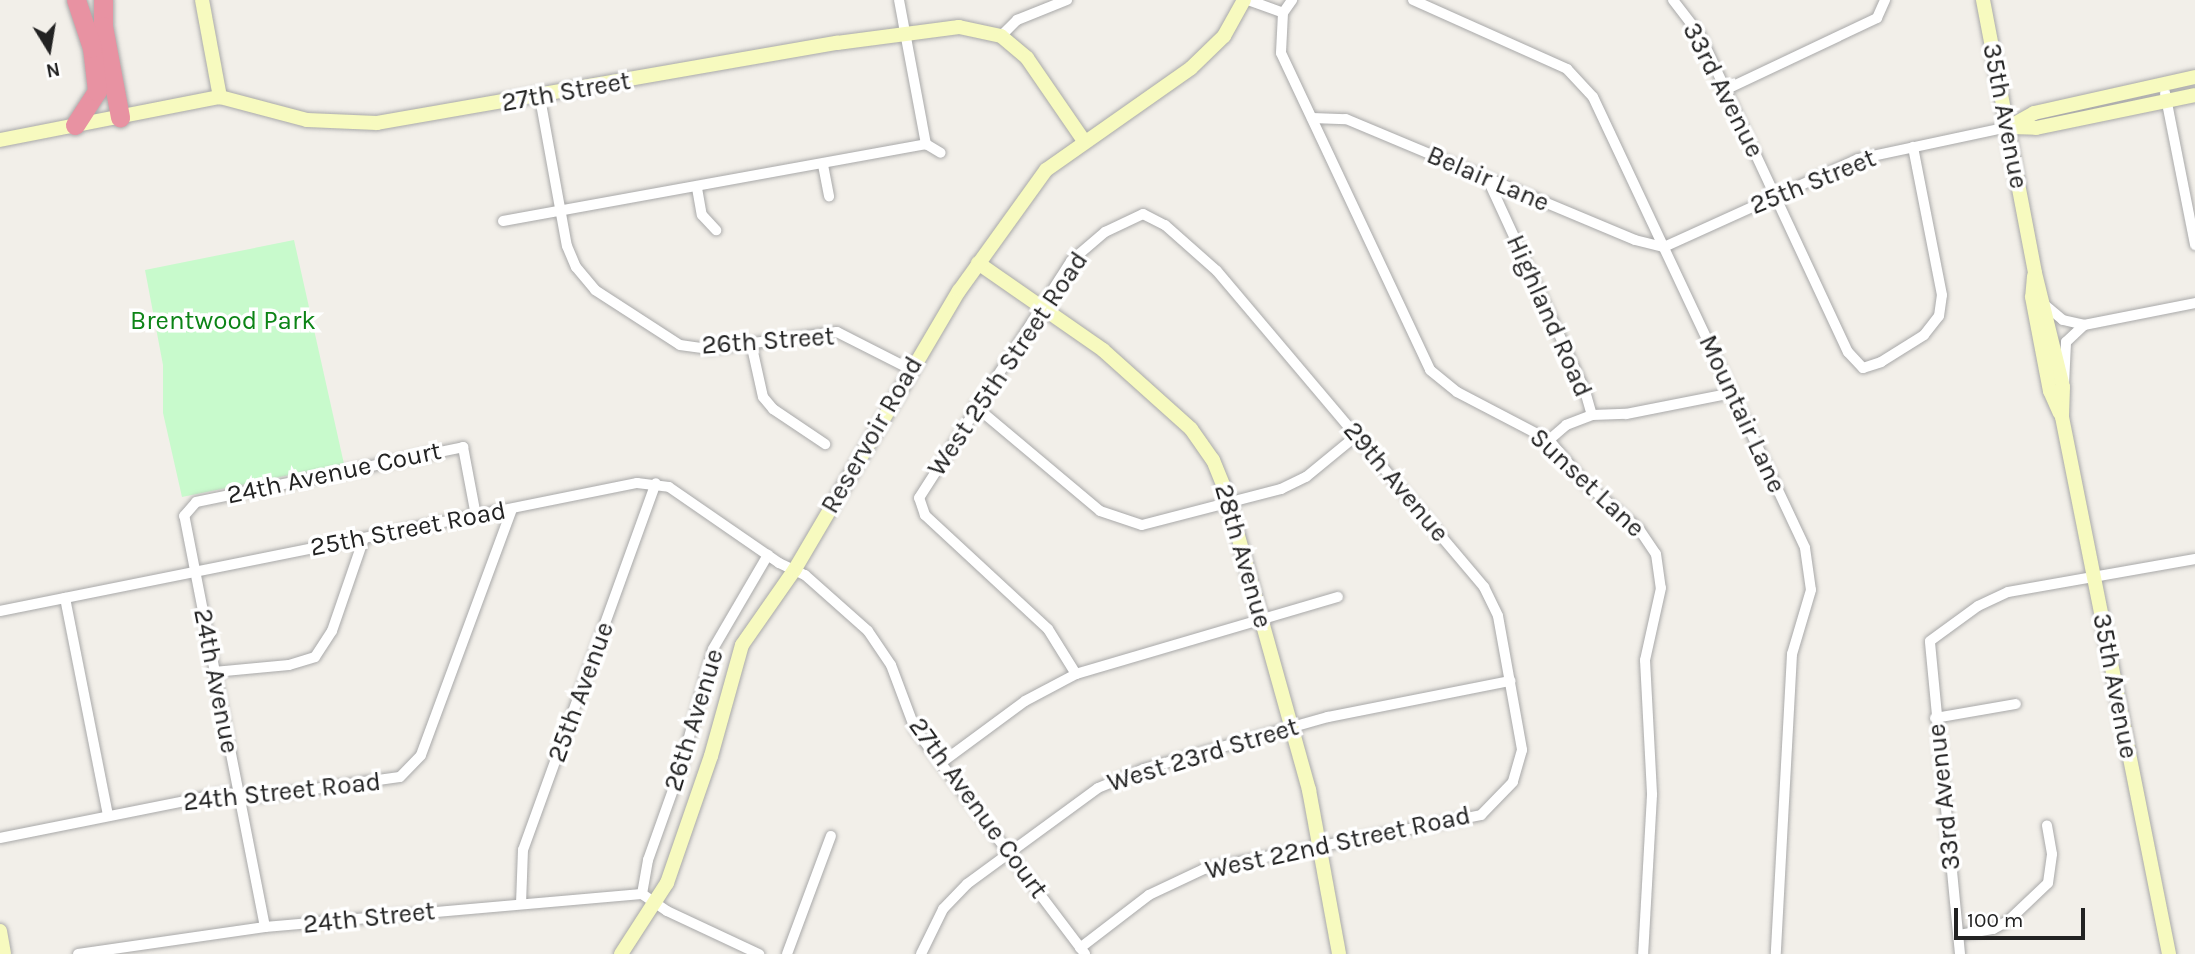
<!DOCTYPE html>
<html>
<head>
<meta charset="utf-8">
<style>
	body { margin:0 }
	#map { position:relative; width:2195px; height:954px; overflow:hidden; background:#f2efe9; font-family:Karla,sans-serif }
	div>[style] { position:absolute }
	[style*='--x'] { left:calc(var(--x)*1px); top:calc(var(--y)*1px); width:calc(var(--w)*1px); rotate:calc(var(--a)*1deg) }
	.park>* { inset:0; background:#c8facc }
	.roads { filter:drop-shadow(0 0 2px #a9a9a9) drop-shadow(0 0 2px #a9a9a9) }
	.street>* { height:10px; margin:-5px; padding:0 5px; transform-origin:5px; border-radius:5px; background:#fff }
	.secondary>* { height:14px; margin:-7px; padding:0 7px; transform-origin:7px; border-radius:7px; background:#f7fabf }
	.highway>* { height:19px; margin:-9.5px; padding:0 9.5px; transform-origin:9.5px; border-radius:9.5px; background:#e892a2 }
	span { translate:-50% -50%; white-space:nowrap; text-align:center; line-height:1.15; -webkit-text-stroke:7px #fff; paint-order:stroke }
	.street-label { font-size:26px; color:#222 }
	.park-label { font-size:26px; color:#0c8416 }
	.north { position:absolute; left:14px; top:14px; width:70px; height:70px; -webkit-text-stroke:5px #fff; paint-order:stroke; rotate:169deg; font-size:19px; font-weight:700; line-height:28px; text-align:center; color:#222 }
	.north::after { content:''; display:block; margin:auto; width:24px; height:32px; background:#222; clip-path:polygon(50% 0,100% 100%,50% 72%,0 100%) }
	.scale { position:absolute; left:1954px; top:908px; width:131px; height:32px; box-sizing:border-box; border:4px solid #222; border-top:0; padding-left:9px; font-size:21px; line-height:24px; white-space:nowrap; color:#222; -webkit-text-stroke:5px #fff; paint-order:stroke }
</style>
</head>
<body>
<div id="map">
	<div class="park">
		<div style="clip-path:polygon(294px 240px,344px 464px,182px 497px,163px 413px,163px 365px,145px 270px)"></div>
	</div>
	<div class="roads">
		<div class="street">
			<div style="--x:899;--y:0;--w:147;--a:79.4"></div>
			<div style="--x:1248;--y:0;--w:37;--a:20"></div>
			<div style="--x:1283;--y:13;--w:16;--a:-55"></div>
			<div style="--x:1413;--y:0;--w:169;--a:24.1"></div>
			<div style="--x:1567;--y:69;--w:38;--a:47"></div>
			<div style="--x:1593;--y:97;--w:498;--a:64.8"></div>
			<div style="--x:1805;--y:548;--w:42;--a:81.9"></div>
			<div style="--x:1811;--y:590;--w:67;--a:106.5"></div>
			<div style="--x:1792;--y:654;--w:300;--a:93.1"></div>
			<div style="--x:1673;--y:0;--w:44;--a:52.4"></div>
			<div style="--x:1700;--y:35;--w:350;--a:65"></div>
			<div style="--x:1848;--y:352;--w:22;--a:47"></div>
			<div style="--x:1863;--y:368;--w:19;--a:-18"></div>
			<div style="--x:1881;--y:362;--w:51;--a:-32.1"></div>
			<div style="--x:1924;--y:335;--w:24;--a:-52"></div>
			<div style="--x:1939;--y:316;--w:21;--a:-82"></div>
			<div style="--x:1942;--y:295;--w:151;--a:-101.1"></div>
			<div style="--x:1283;--y:13;--w:40;--a:92.9"></div>
			<div style="--x:1281;--y:53;--w:350;--a:64.8"></div>
			<div style="--x:1430;--y:370;--w:35;--a:39"></div>
			<div style="--x:1457;--y:392;--w:104;--a:27.6"></div>
			<div style="--x:1549;--y:440;--w:55;--a:50.2"></div>
			<div style="--x:1584;--y:482;--w:72;--a:40.5"></div>
			<div style="--x:1639;--y:529;--w:30;--a:56"></div>
			<div style="--x:1656;--y:554;--w:34;--a:82"></div>
			<div style="--x:1661;--y:588;--w:74;--a:102.5"></div>
			<div style="--x:1645;--y:660;--w:135;--a:87"></div>
			<div style="--x:1652;--y:795;--w:159;--a:93.2"></div>
			<div style="--x:1001;--y:36;--w:23;--a:-45"></div>
			<div style="--x:1017;--y:20;--w:54;--a:-21.8"></div>
			<div style="--x:1727;--y:89;--w:166;--a:-25.3"></div>
			<div style="--x:1877;--y:18;--w:20;--a:-66"></div>
			<div style="--x:2165;--y:93;--w:155;--a:78.8"></div>
			<div style="--x:540;--y:98;--w:150;--a:79.7"></div>
			<div style="--x:567;--y:246;--w:23;--a:67"></div>
			<div style="--x:576;--y:267;--w:30;--a:50"></div>
			<div style="--x:595;--y:290;--w:101;--a:32.9"></div>
			<div style="--x:680;--y:345;--w:28;--a:8"></div>
			<div style="--x:708;--y:349;--w:130;--a:-7.5"></div>
			<div style="--x:837;--y:332;--w:82;--a:26.9"></div>
			<div style="--x:1312;--y:118;--w:34;--a:2"></div>
			<div style="--x:1346;--y:119;--w:313;--a:22.7"></div>
			<div style="--x:1635;--y:240;--w:30;--a:14"></div>
			<div style="--x:1664;--y:247;--w:213;--a:-24.4"></div>
			<div style="--x:1858;--y:159;--w:154;--a:-12"></div>
			<div style="--x:823;--y:165;--w:32;--a:79"></div>
			<div style="--x:1488;--y:180;--w:232;--a:65.3"></div>
			<div style="--x:1585;--y:391;--w:25;--a:74"></div>
			<div style="--x:697;--y:188;--w:27;--a:80"></div>
			<div style="--x:702;--y:215;--w:21;--a:47"></div>
			<div style="--x:503;--y:221;--w:430;--a:-10.3"></div>
			<div style="--x:926;--y:144;--w:17;--a:31"></div>
			<div style="--x:2045;--y:305;--w:23;--a:40"></div>
			<div style="--x:2063;--y:320;--w:22;--a:13"></div>
			<div style="--x:2084;--y:325;--w:113;--a:-11.2"></div>
			<div style="--x:751;--y:343;--w:55;--a:77.5"></div>
			<div style="--x:763;--y:397;--w:16;--a:50"></div>
			<div style="--x:773;--y:409;--w:63;--a:33.9"></div>
			<div style="--x:2064;--y:385;--w:43;--a:-87.3"></div>
			<div style="--x:2066;--y:342;--w:25;--a:-43"></div>
			<div style="--x:975;--y:406;--w:163;--a:40"></div>
			<div style="--x:1100;--y:511;--w:44;--a:18.4"></div>
			<div style="--x:1142;--y:525;--w:144;--a:-14.5"></div>
			<div style="--x:1281;--y:489;--w:28;--a:-26"></div>
			<div style="--x:1306;--y:477;--w:65;--a:-39.4"></div>
			<div style="--x:1549;--y:440;--w:23;--a:-41"></div>
			<div style="--x:1566;--y:425;--w:28;--a:-21"></div>
			<div style="--x:1592;--y:415;--w:34;--a:-2"></div>
			<div style="--x:1626;--y:414;--w:108;--a:-11.2"></div>
			<div style="--x:65;--y:598;--w:222;--a:78.8"></div>
			<div style="--x:0;--y:611;--w:650;--a:-11.36"></div>
			<div style="--x:637;--y:483;--w:32;--a:7"></div>
			<div style="--x:669;--y:487;--w:134;--a:34.6"></div>
			<div style="--x:779;--y:563;--w:29;--a:25"></div>
			<div style="--x:805;--y:575;--w:84;--a:41.6"></div>
			<div style="--x:868;--y:631;--w:41;--a:55.9"></div>
			<div style="--x:891;--y:665;--w:68;--a:69.4"></div>
			<div style="--x:915;--y:729;--w:282;--a:52.9"></div>
			<div style="--x:214;--y:672;--w:75;--a:-5.3"></div>
			<div style="--x:289;--y:665;--w:27;--a:-17"></div>
			<div style="--x:315;--y:657;--w:31;--a:-57"></div>
			<div style="--x:332;--y:631;--w:98;--a:-71"></div>
			<div style="--x:1076;--y:674;--w:53;--a:-121.9"></div>
			<div style="--x:1048;--y:629;--w:168;--a:-137.2"></div>
			<div style="--x:925;--y:515;--w:18;--a:-109"></div>
			<div style="--x:919;--y:498;--w:282;--a:-57.3"></div>
			<div style="--x:1071;--y:261;--w:45;--a:-40.5"></div>
			<div style="--x:1105;--y:232;--w:42;--a:-25.3"></div>
			<div style="--x:1143;--y:214;--w:25;--a:27"></div>
			<div style="--x:1165;--y:225;--w:69;--a:41.5"></div>
			<div style="--x:1217;--y:271;--w:414;--a:49.8"></div>
			<div style="--x:1484;--y:587;--w:32;--a:64"></div>
			<div style="--x:1498;--y:616;--w:136;--a:79.8"></div>
			<div style="--x:1522;--y:750;--w:33;--a:106"></div>
			<div style="--x:1513;--y:782;--w:46;--a:134.1"></div>
			<div style="--x:1481;--y:815;--w:282;--a:169"></div>
			<div style="--x:1204;--y:869;--w:61;--a:154.7"></div>
			<div style="--x:1149;--y:895;--w:87;--a:142.5"></div>
			<div style="--x:1935;--y:718;--w:82;--a:-9.8"></div>
			<div style="--x:941;--y:763;--w:104;--a:-36.4"></div>
			<div style="--x:1025;--y:701;--w:58;--a:-27.9"></div>
			<div style="--x:1076;--y:674;--w:273;--a:-16.4"></div>
			<div style="--x:0;--y:838;--w:229;--a:-11.3"></div>
			<div style="--x:225;--y:793;--w:32;--a:7"></div>
			<div style="--x:257;--y:797;--w:144;--a:-8"></div>
			<div style="--x:400;--y:777;--w:30;--a:-46"></div>
			<div style="--x:421;--y:755;--w:262;--a:-69.7"></div>
			<div style="--x:642;--y:894;--w:35;--a:-80"></div>
			<div style="--x:648;--y:860;--w:96;--a:-70.4"></div>
			<div style="--x:680;--y:770;--w:125;--a:-74.7"></div>
			<div style="--x:713;--y:649;--w:109;--a:-59.7"></div>
			<div style="--x:521;--y:904;--w:54;--a:-87.9"></div>
			<div style="--x:523;--y:850;--w:390;--a:-70.1"></div>
			<div style="--x:265;--y:927;--w:419;--a:-101.1"></div>
			<div style="--x:184;--y:516;--w:18;--a:-49"></div>
			<div style="--x:196;--y:502;--w:273;--a:-11.6"></div>
			<div style="--x:463;--y:447;--w:70;--a:79.3"></div>
			<div style="--x:1959;--y:935;--w:35;--a:-10"></div>
			<div style="--x:1993;--y:929;--w:17;--a:-28"></div>
			<div style="--x:2008;--y:921;--w:55;--a:-43.5"></div>
			<div style="--x:2048;--y:883;--w:29;--a:-82"></div>
			<div style="--x:2052;--y:854;--w:29;--a:-100"></div>
			<div style="--x:78;--y:954;--w:189;--a:-8.2"></div>
			<div style="--x:265;--y:927;--w:378;--a:-5"></div>
			<div style="--x:642;--y:894;--w:30;--a:34"></div>
			<div style="--x:667;--y:911;--w:102;--a:25.1"></div>
			<div style="--x:787;--y:954;--w:126;--a:-69.6"></div>
			<div style="--x:921;--y:954;--w:50;--a:-63.9"></div>
			<div style="--x:943;--y:909;--w:35;--a:-46"></div>
			<div style="--x:967;--y:884;--w:162;--a:-36.2"></div>
			<div style="--x:1098;--y:788;--w:50;--a:-22.4"></div>
			<div style="--x:1144;--y:769;--w:191;--a:-15.8"></div>
			<div style="--x:1328;--y:717;--w:186;--a:-11.2"></div>
			<div style="--x:1960;--y:954;--w:314;--a:-95.5"></div>
			<div style="--x:1930;--y:641;--w:59;--a:-36.1"></div>
			<div style="--x:1978;--y:606;--w:33;--a:-25"></div>
			<div style="--x:2008;--y:592;--w:190;--a:-10"></div>
		</div>
		<div class="secondary">
			<div style="--x:202;--y:0;--w:99;--a:79.5"></div>
			<div style="--x:1983;--y:0;--w:278;--a:79.2"></div>
			<div style="--x:2035;--y:273;--w:117;--a:76.2"></div>
			<div style="--x:2063;--y:387;--w:30;--a:92"></div>
			<div style="--x:2062;--y:417;--w:548;--a:78.73"></div>
			<div style="--x:2009;--y:127;--w:29;--a:-29"></div>
			<div style="--x:2034;--y:113;--w:165;--a:-12.6"></div>
			<div style="--x:2011;--y:127;--w:25;--a:2"></div>
			<div style="--x:2036;--y:128;--w:162;--a:-11.7"></div>
			<div style="--x:0;--y:140;--w:224;--a:-11.1"></div>
			<div style="--x:220;--y:97;--w:90;--a:14.8"></div>
			<div style="--x:307;--y:120;--w:70;--a:2.5"></div>
			<div style="--x:377;--y:123;--w:467;--a:-9.9"></div>
			<div style="--x:837;--y:43;--w:123;--a:-7.5"></div>
			<div style="--x:959;--y:27;--w:43;--a:12.1"></div>
			<div style="--x:1001;--y:36;--w:34;--a:40"></div>
			<div style="--x:1027;--y:58;--w:101;--a:55.5"></div>
			<div style="--x:978;--y:263;--w:152;--a:34.8"></div>
			<div style="--x:1103;--y:350;--w:118;--a:41.9"></div>
			<div style="--x:1191;--y:429;--w:38;--a:55"></div>
			<div style="--x:1213;--y:460;--w:31;--a:68"></div>
			<div style="--x:1225;--y:489;--w:313;--a:74.4"></div>
			<div style="--x:1309;--y:790;--w:167;--a:79.6"></div>
			<div style="--x:2034;--y:276;--w:21;--a:95"></div>
			<div style="--x:2032;--y:297;--w:96;--a:79.2"></div>
			<div style="--x:2050;--y:391;--w:24;--a:66"></div>
			<div style="--x:0;--y:931;--w:23;--a:80"></div>
			<div style="--x:621;--y:954;--w:85;--a:-57.1"></div>
			<div style="--x:667;--y:883;--w:134;--a:-70.9"></div>
			<div style="--x:711;--y:756;--w:115;--a:-74.4"></div>
			<div style="--x:742;--y:645;--w:93;--a:-55.1"></div>
			<div style="--x:795;--y:569;--w:323;--a:-59.5"></div>
			<div style="--x:959;--y:291;--w:149;--a:-54.3"></div>
			<div style="--x:1046;--y:170;--w:177;--a:-35.1"></div>
			<div style="--x:1191;--y:68;--w:46;--a:-44.1"></div>
			<div style="--x:1224;--y:36;--w:41;--a:-60.9"></div>
		</div>
		<div class="highway">
			<div style="--x:103;--y:0;--w:26;--a:90"></div>
			<div style="--x:103;--y:26;--w:93;--a:79.4"></div>
			<div style="--x:75;--y:125;--w:40;--a:-57.1"></div>
			<div style="--x:97;--y:91;--w:43;--a:-96.6"></div>
			<div style="--x:92;--y:48;--w:51;--a:-108.4"></div>
		</div>
	</div>
	<div class="street-label">
		<span style="left:1723px;top:90px;rotate:63deg">33rd Avenue</span>
		<span style="left:566px;top:92px;rotate:-10deg">27th Street</span>
		<span style="left:2005px;top:116px;rotate:79deg">35th Avenue</span>
		<span style="left:1488px;top:179px;rotate:23deg">Belair Lane</span>
		<span style="left:1813px;top:182px;rotate:-22deg">25th Street</span>
		<span style="left:1549px;top:316px;rotate:66deg">Highland Road</span>
		<span style="left:768px;top:341px;rotate:-4deg">26th Street</span>
		<span style="left:1008px;top:364px;rotate:-56deg">West 25th Street Road</span>
		<span style="left:1742px;top:414px;rotate:65deg">Mountair Lane</span>
		<span style="left:872px;top:435px;rotate:-60deg">Reservoir Road</span>
		<span style="left:334px;top:473px;rotate:-12deg">24th Avenue Court</span>
		<span style="left:1396px;top:482px;rotate:50deg">29th Avenue</span>
		<span style="left:1587px;top:483px;rotate:43deg">Sunset Lane</span>
		<span style="left:408px;top:529px;rotate:-11deg">25th Street Road</span>
		<span style="left:1243px;top:556px;rotate:74deg">28th Avenue</span>
		<span style="left:216px;top:681px;rotate:79deg">24th Avenue</span>
		<span style="left:2115px;top:686px;rotate:79deg">35th Avenue</span>
		<span style="left:581px;top:692px;rotate:-70deg">25th Avenue</span>
		<span style="left:694px;top:720px;rotate:-73deg">26th Avenue</span>
		<span style="left:1203px;top:755px;rotate:-17deg">West 23rd Street</span>
		<span style="left:282px;top:792px;rotate:-6deg">24th Street Road</span>
		<span style="left:1944px;top:797px;rotate:-96deg">33rd Avenue</span>
		<span style="left:978px;top:808px;rotate:54deg">27th Avenue Court</span>
		<span style="left:1338px;top:843px;rotate:-12deg">West 22nd Street Road</span>
		<span style="left:369px;top:918px;rotate:-6deg">24th Street</span>
	</div>
	<div class="park-label">
		<span style="left:223px;top:321px">Brentwood Park</span>
	</div>
	<div class="north">N</div>
	<div class="scale">100 m</div>
</div>
</body>
</html>
